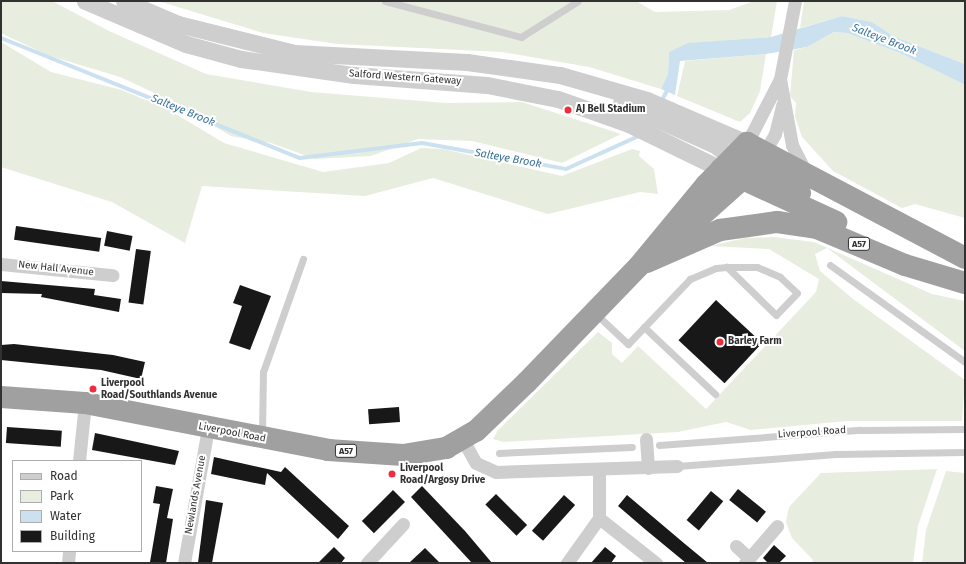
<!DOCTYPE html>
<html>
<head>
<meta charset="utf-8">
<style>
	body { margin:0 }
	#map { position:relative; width:966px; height:564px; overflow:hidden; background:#fff; font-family:"Fira Sans",sans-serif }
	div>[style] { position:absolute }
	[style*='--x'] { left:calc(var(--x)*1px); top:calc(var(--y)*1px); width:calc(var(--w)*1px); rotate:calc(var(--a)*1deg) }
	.green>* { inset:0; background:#e7eedf }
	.water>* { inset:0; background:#cbe1ef }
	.stream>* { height:4px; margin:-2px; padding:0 2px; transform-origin:2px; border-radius:2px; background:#cbe1ef }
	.building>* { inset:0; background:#181818; transform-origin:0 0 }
	.service>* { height:7px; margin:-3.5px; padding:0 3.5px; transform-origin:3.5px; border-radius:3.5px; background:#cecece }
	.minor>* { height:13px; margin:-6.5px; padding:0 6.5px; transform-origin:6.5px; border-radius:6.5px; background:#cecece }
	.tertiary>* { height:17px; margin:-8.5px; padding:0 8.5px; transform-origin:8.5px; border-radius:8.5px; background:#cecece }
	.trunk>* { height:22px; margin:-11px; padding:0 11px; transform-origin:11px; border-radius:11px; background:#a0a0a0 }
	.dots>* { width:11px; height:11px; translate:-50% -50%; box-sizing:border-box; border:2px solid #fff; border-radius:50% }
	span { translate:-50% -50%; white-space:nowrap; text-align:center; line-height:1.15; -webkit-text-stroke:4px #fff; paint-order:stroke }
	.shield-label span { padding:1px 3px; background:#fff; border:1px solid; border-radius:3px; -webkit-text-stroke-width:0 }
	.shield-label { font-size:9px; color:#313131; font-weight:700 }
	.street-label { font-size:10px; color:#313131 }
	.poi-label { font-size:10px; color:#313131; font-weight:700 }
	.left { translate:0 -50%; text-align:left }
	.water-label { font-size:11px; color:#3a7498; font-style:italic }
	.frame { position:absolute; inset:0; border:2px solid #313131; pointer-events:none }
	.legend { position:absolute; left:12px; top:460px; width:130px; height:92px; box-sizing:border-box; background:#fff; border:1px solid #adadad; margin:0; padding:5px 7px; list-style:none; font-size:12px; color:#313131 }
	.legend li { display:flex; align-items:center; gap:8px; height:20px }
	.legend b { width:20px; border:1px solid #adadad }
</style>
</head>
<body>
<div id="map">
	<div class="green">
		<div style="clip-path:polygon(1px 1px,52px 1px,109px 31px,206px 74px,311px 92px,446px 103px,522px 102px,621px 134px,562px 163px,472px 141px,418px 139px,371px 156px,315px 159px,271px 143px,231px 136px,174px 102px,120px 77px,47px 55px,1px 33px)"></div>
		<div style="clip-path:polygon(158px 1px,636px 1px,655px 12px,729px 10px,754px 1px,777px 1px,771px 37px,692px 43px,669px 52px,668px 74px,661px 89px,589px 67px,502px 52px,337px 44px,263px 33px)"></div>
		<div style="clip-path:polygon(804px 1px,965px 1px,965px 64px,895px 37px,872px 22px,842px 16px,800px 28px)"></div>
		<div style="clip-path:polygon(834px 32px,847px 33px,900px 53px,965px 85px,965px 218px,915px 204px,902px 208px,833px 171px,802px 137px,795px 117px,796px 103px,790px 96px,794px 50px,807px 47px)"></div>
		<div style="clip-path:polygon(1px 42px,51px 72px,122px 90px,169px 110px,224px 143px,323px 172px,389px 163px,421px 148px,443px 149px,562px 176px,632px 149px,640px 151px,639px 156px,654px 169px,658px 194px,640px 192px,548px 214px,433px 178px,365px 196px,202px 186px,185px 243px,112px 202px,1px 167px)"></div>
		<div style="clip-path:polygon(766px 54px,760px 91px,750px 113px,740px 122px,677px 96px,685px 61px)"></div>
		<div style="clip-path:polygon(773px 237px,814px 242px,932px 294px,965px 301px,965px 351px,827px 248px,815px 254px,820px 271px,853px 299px,965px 380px,962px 421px,847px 421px,751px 430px,726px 422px,678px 432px,503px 442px,493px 439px,498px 430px,598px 332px,612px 343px,612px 354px,622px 363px,638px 346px,706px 409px,816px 292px,819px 279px,769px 249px,710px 246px,745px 238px)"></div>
		<div style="clip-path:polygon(937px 469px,918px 526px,913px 563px,811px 563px,813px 560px,792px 538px,786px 522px,789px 507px,821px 473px)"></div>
		<div style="clip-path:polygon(946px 471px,965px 473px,965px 563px,922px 563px,926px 530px)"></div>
	</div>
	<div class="water">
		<div style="clip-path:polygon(842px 16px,872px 22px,895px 37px,965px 64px,965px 85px,900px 53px,847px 33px,834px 32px,807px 47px,766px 54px,680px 61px,675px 95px,661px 89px,668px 74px,669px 52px,688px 43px,771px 37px)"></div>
	</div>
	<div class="stream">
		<div style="--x:1;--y:38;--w:322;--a:21.9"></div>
		<div style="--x:300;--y:158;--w:123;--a:-7"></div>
		<div style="--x:422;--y:143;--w:146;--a:10.2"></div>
		<div style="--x:566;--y:169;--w:82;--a:-24.4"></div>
		<div style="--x:661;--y:102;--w:17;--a:-62"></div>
	</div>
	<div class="building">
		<div style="left:16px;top:226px;width:86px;height:14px;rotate:8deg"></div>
		<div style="left:107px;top:231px;width:26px;height:15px;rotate:11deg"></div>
		<div style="left:136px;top:249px;width:15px;height:54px;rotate:8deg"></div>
		<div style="clip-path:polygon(1px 281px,95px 289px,94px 295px,121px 299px,119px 312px,41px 297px,42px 294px,1px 293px)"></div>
		<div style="clip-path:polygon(240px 285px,271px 296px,250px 350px,229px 343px,242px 306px,233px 303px)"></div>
		<div style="left:716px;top:300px;width:63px;height:55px;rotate:43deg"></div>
		<div style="clip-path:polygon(14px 344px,113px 355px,145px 362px,141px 379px,101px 370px,1px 360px,1px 345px)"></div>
		<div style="left:399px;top:407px;width:15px;height:31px;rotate:86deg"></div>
		<div style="left:7px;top:427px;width:55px;height:16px;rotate:4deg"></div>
		<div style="clip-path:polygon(95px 433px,179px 451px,175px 465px,92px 450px)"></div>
		<div style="clip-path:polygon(214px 457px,281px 472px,285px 467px,349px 526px,338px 539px,267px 473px,265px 485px,211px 474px)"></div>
		<div style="clip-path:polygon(156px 486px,173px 489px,167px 518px,173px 519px,166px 563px,150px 562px,160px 504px,153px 503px)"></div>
		<div style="clip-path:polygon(422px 486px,465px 531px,492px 563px,472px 563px,411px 497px)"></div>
		<div style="left:738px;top:489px;width:36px;height:14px;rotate:39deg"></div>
		<div style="left:393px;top:490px;width:17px;height:44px;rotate:45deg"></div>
		<div style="left:711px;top:491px;width:16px;height:38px;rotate:40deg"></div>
		<div style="left:496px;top:494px;width:44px;height:15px;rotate:45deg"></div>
		<div style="left:564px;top:495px;width:15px;height:48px;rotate:42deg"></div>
		<div style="clip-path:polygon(627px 495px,685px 544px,708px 563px,686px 563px,646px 530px,618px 506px)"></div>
		<div style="clip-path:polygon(206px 500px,223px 503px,212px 563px,198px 563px)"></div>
		<div style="clip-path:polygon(774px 545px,786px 556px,779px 563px,768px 563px,763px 558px)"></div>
		<div style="clip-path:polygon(334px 547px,345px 558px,341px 563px,318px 563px)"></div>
		<div style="clip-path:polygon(605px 547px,616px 556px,611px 563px,591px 563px)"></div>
		<div style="clip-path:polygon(425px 548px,440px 563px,409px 563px)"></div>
	</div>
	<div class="service">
		<div style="--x:385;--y:1;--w:141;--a:14.8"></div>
		<div style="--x:521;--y:37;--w:67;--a:-32.3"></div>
		<div style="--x:830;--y:265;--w:166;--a:35.7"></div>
		<div style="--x:596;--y:314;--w:44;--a:43.2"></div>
		<div style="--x:628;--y:344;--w:90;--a:-46.4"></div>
		<div style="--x:690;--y:279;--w:28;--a:-23"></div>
		<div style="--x:716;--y:268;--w:11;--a:-5"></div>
		<div style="--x:727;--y:267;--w:30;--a:0"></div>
		<div style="--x:757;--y:267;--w:25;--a:23"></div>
		<div style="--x:780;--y:277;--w:23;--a:43"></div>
		<div style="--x:797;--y:293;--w:30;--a:134"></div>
		<div style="--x:776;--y:315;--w:69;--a:-135.6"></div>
		<div style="--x:644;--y:327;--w:98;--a:43.3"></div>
		<div style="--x:262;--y:434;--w:62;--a:-89.1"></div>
		<div style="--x:263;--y:372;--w:120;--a:-70.5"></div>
		<div style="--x:659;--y:445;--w:202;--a:-4.3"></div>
		<div style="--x:860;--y:430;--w:105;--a:-0.5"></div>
		<div style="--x:499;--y:453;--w:133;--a:-2.6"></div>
		<div style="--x:677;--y:466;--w:159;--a:-4.3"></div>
		<div style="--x:836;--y:454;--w:129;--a:-0.9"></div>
	</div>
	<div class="minor">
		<div style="--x:780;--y:79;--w:67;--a:79.7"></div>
		<div style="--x:792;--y:145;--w:29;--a:63"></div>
		<div style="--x:747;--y:143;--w:72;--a:-62.7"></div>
		<div style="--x:780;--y:79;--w:79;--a:-79.1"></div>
		<div style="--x:764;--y:153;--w:22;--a:-60"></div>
		<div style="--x:775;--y:134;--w:30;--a:-76"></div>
		<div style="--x:1;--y:264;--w:112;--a:5.7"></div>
		<div style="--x:646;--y:439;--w:29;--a:86"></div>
		<div style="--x:463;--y:440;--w:26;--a:61"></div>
		<div style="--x:476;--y:463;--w:22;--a:24"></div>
		<div style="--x:496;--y:472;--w:181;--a:-1.9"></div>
		<div style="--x:79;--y:461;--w:58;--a:-84.1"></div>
		<div style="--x:599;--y:518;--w:73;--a:38.3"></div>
		<div style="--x:736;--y:546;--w:18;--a:43"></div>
		<div style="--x:68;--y:563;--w:12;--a:-85"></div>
		<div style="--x:184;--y:563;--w:137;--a:-79.9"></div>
		<div style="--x:367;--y:563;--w:53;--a:-47.3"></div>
		<div style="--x:567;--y:563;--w:55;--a:-54.6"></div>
		<div style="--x:599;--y:518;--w:47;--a:-90"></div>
		<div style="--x:745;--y:563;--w:49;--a:-49.1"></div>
	</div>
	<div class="tertiary">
		<div style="--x:85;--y:1;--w:110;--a:23.1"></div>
		<div style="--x:186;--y:44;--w:57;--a:15.3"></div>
		<div style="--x:241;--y:59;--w:114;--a:8.1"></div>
		<div style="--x:354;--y:75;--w:133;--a:4.3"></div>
		<div style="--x:487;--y:85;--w:72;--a:11.2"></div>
		<div style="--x:558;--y:99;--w:75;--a:19.4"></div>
		<div style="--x:629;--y:124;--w:102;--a:26.1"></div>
		<div style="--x:124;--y:1;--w:59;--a:23.1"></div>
		<div style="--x:178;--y:24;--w:120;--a:14"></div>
		<div style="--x:294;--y:53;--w:173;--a:3"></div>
		<div style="--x:467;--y:62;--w:94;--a:8"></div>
		<div style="--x:560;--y:75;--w:91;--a:16"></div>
		<div style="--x:647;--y:100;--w:109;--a:23.3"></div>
		<div style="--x:621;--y:103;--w:103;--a:24.1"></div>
		<div style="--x:715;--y:145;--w:34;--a:37"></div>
	</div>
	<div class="trunk">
		<div style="--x:747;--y:143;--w:246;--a:27.8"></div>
		<div style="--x:747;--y:155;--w:14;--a:56"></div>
		<div style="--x:755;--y:167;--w:52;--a:30"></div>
		<div style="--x:721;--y:169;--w:127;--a:24.7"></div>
		<div style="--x:674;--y:240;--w:90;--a:-41.8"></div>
		<div style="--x:741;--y:180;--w:35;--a:-50"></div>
		<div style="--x:647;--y:262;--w:80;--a:-23.7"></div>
		<div style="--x:720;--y:230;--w:58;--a:-8"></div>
		<div style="--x:777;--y:222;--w:40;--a:8.5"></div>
		<div style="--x:817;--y:228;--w:95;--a:22.8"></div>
		<div style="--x:905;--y:265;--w:63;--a:16.7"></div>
		<div style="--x:1;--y:397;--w:84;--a:4.1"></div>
		<div style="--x:85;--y:403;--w:248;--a:10.9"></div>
		<div style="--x:328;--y:450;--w:75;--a:3.8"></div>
		<div style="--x:403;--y:455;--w:44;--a:-9.2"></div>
		<div style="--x:446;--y:448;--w:34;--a:-30"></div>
		<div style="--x:476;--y:431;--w:71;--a:-43.9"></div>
		<div style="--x:527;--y:382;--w:161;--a:-46"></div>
		<div style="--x:639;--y:266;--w:105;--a:-50.4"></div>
		<div style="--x:706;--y:185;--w:59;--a:-45.7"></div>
	</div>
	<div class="dots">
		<div style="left:568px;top:110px;background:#ee2d3d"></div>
		<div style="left:720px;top:342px;background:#ee2d3d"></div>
		<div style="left:93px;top:389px;background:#ee2d3d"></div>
		<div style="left:392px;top:474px;background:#ee2d3d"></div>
	</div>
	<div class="shield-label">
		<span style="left:859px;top:244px">A57</span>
		<span style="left:346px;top:451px">A57</span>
	</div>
	<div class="street-label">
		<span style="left:405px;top:78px;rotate:4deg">Salford Western Gateway</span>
		<span style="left:56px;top:269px;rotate:6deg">New Hall Avenue</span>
		<span style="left:232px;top:433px;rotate:11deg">Liverpool Road</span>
		<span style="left:812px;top:433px;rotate:-4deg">Liverpool Road</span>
		<span style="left:196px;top:495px;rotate:-80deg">Newlands Avenue</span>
	</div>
	<div class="poi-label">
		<span class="left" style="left:576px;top:110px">AJ Bell Stadium</span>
		<span class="left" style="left:728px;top:342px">Barley Farm</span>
		<span class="left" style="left:101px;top:389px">Liverpool<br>Road/Southlands Avenue</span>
		<span class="left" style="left:400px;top:474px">Liverpool<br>Road/Argosy Drive</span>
	</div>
	<div class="water-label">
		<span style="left:884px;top:40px;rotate:21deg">Salteye Brook</span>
		<span style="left:183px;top:111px;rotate:22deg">Salteye Brook</span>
		<span style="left:508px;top:159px;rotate:10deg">Salteye Brook</span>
	</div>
	<div class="frame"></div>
	<ul class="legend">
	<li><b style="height:5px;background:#cecece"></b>Road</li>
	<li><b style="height:11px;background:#e7eedf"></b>Park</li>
	<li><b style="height:11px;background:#cbe1ef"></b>Water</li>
	<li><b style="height:11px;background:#181818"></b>Building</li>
	</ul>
</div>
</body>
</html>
